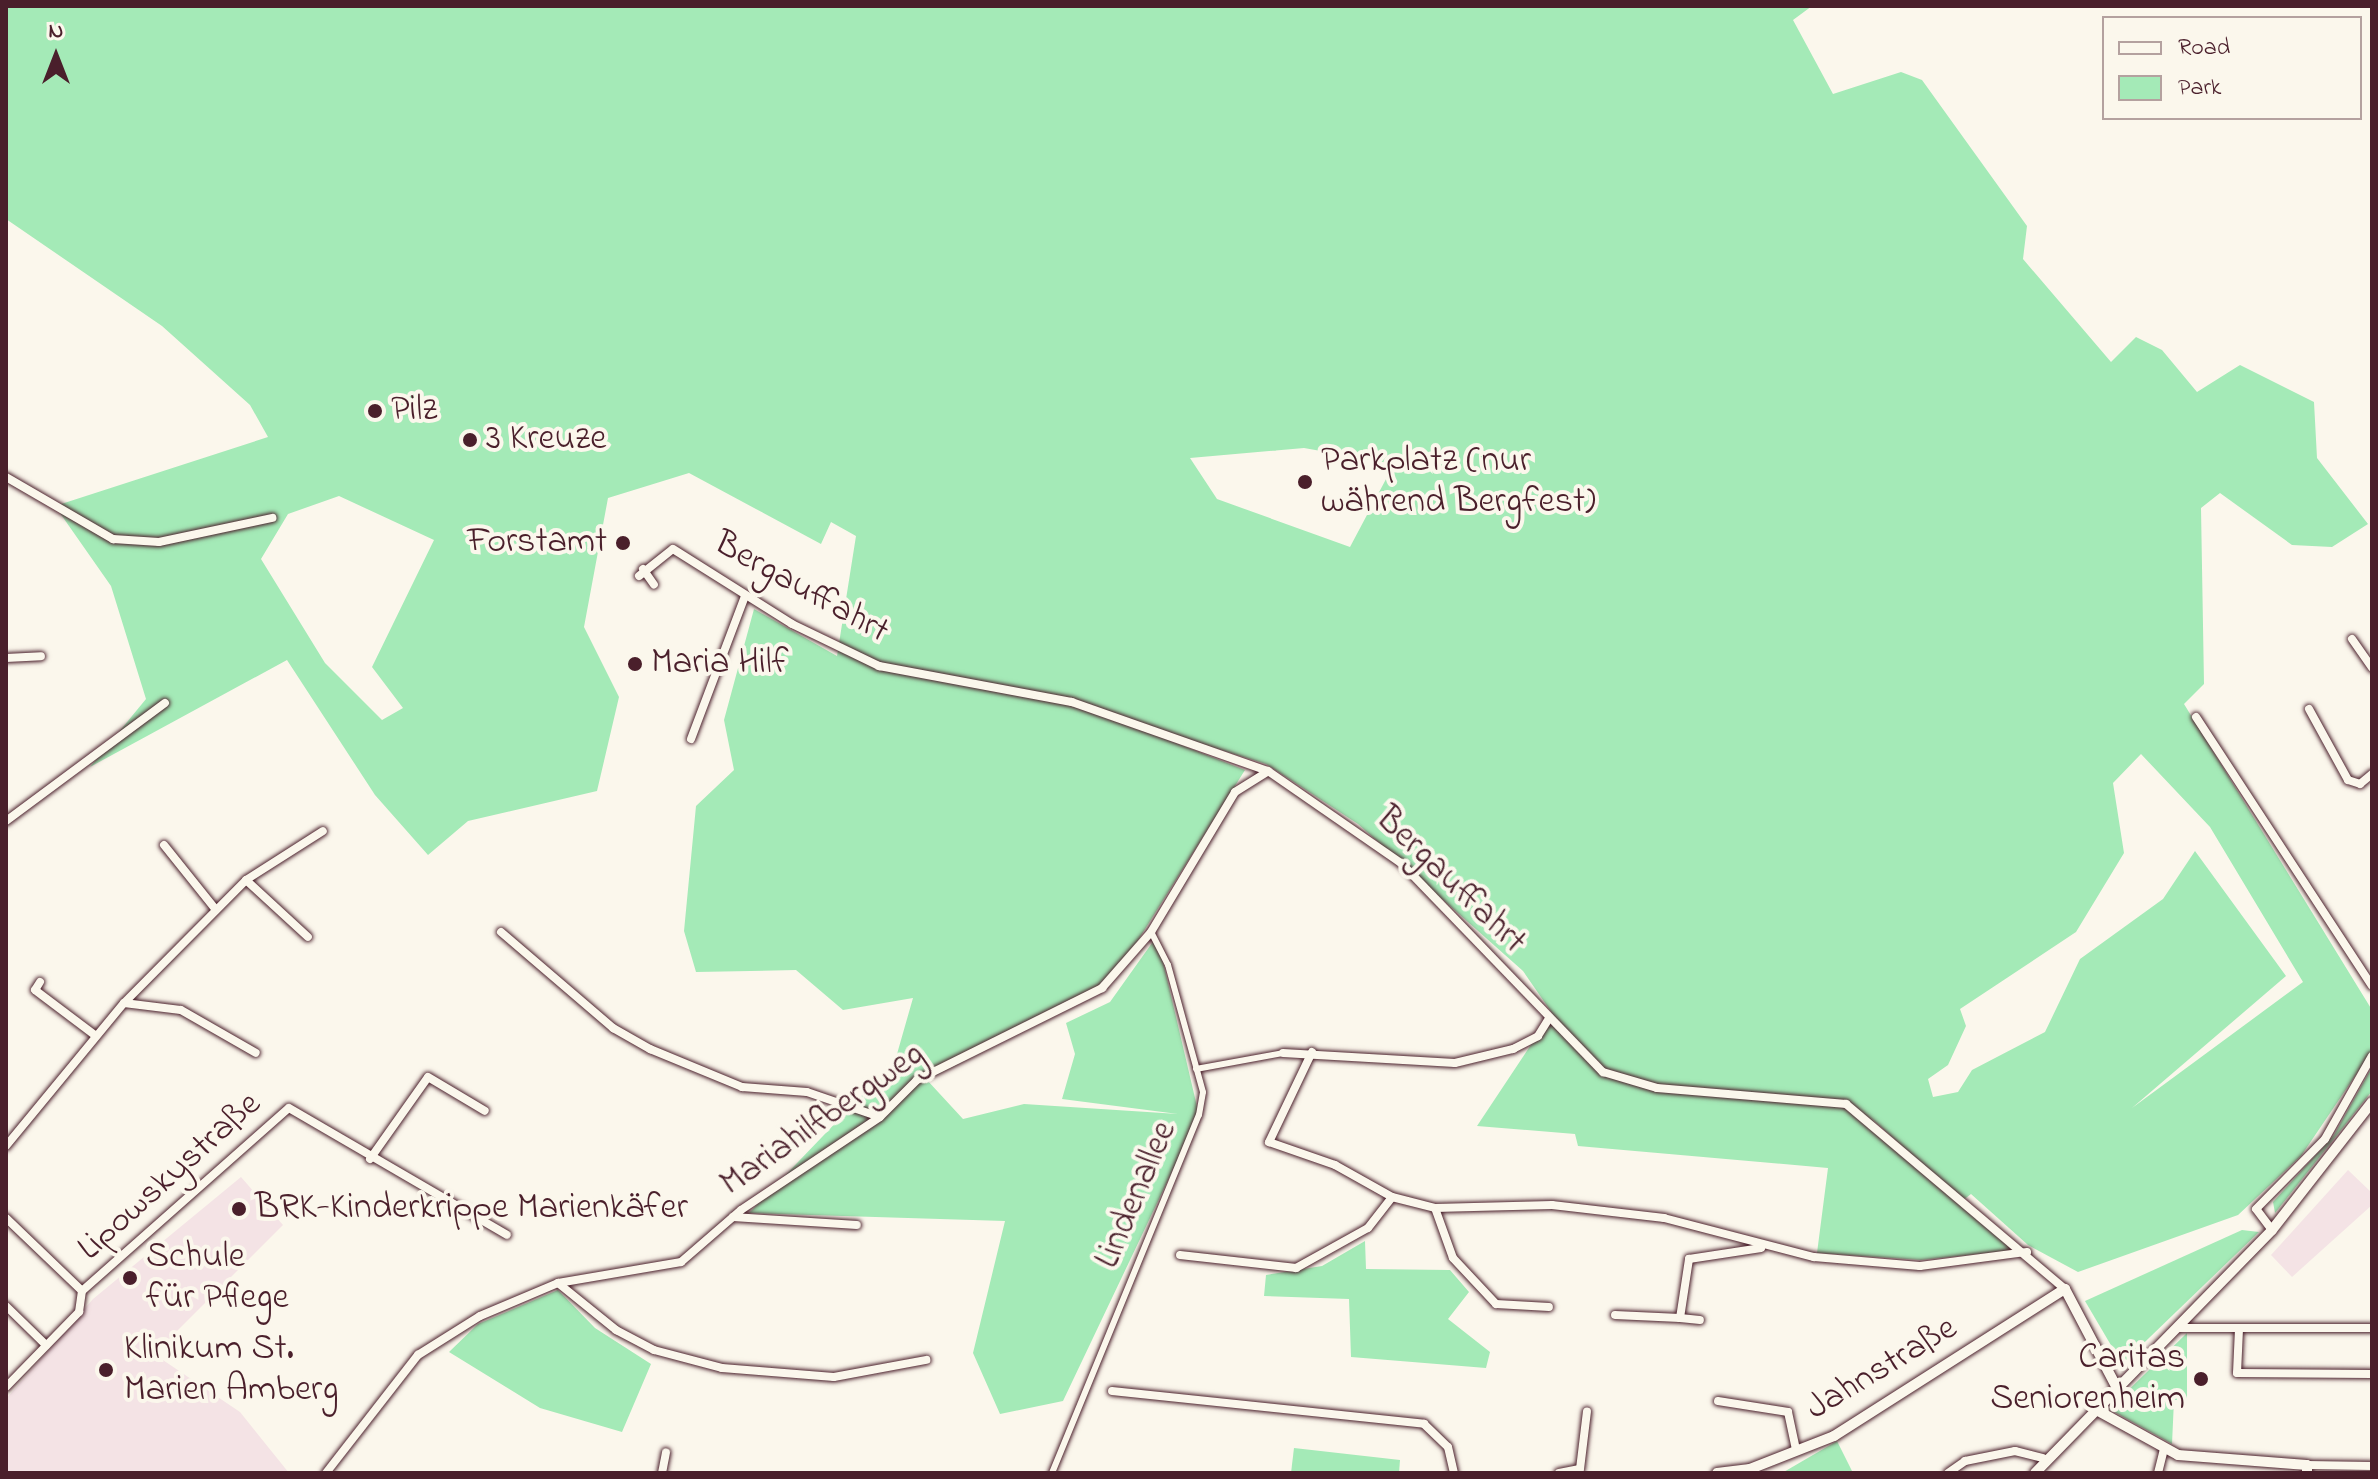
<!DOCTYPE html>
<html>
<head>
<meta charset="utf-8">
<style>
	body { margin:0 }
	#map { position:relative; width:2378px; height:1479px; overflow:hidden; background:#fbf7ec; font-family:"Indie Flower",sans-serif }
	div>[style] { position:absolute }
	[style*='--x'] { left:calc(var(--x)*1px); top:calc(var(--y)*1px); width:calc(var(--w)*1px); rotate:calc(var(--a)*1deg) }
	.built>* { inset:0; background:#f4e3e5 }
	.green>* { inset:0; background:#a4eab7 }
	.roads { filter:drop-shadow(0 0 2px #4a1f2b) drop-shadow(0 0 2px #4a1f2b) }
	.pedestrian>* { height:6px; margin:-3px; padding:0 3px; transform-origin:3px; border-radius:3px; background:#fbf7ec }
	.minor>* { height:8px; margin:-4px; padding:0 4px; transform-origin:4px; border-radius:4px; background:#fbf7ec }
	.tertiary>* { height:10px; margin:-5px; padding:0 5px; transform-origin:5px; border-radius:5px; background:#fbf7ec }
	.dots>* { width:22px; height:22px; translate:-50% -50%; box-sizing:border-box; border:4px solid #fbf7ec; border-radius:50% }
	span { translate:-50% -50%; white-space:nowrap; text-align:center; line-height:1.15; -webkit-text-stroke:8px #fbf7ec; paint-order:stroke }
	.poi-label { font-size:36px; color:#4a1f2b }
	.left { translate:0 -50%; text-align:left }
	.right { translate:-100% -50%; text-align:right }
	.street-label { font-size:36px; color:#4a1f2b }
	.frame { position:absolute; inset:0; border:8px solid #4a1f2b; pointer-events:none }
	.legend { position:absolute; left:2102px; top:16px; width:260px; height:104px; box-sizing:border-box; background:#fbf7ec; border:2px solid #b4a19f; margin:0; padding:10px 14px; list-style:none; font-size:24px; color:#4a1f2b }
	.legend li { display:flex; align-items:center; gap:16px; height:40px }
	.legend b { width:40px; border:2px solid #b4a19f }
	.north { position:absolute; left:16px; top:16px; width:80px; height:80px; -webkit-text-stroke:6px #fbf7ec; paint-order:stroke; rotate:0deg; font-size:22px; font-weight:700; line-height:32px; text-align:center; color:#4a1f2b }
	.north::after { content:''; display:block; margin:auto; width:28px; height:36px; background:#4a1f2b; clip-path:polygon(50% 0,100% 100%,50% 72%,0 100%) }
</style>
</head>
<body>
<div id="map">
	<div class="built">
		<div style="clip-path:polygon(2348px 1170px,2372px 1193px,2372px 1205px,2292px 1277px,2271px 1255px)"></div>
		<div style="clip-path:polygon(241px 1177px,283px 1225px,154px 1354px,240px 1412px,289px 1473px,6px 1473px,6px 1399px,93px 1299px)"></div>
	</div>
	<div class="green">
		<div style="clip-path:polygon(evenodd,6px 6px,1812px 6px,1793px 20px,1833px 94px,1901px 72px,1922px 80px,2027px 226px,2023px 259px,2111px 362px,2136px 337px,2162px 350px,2197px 392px,2240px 365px,2314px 402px,2317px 458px,2368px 524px,2332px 547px,2292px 545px,2220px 493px,2201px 508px,2204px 684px,2184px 704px,2372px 1010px,2372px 1051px,2301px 1156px,2238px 1215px,2078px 1272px,2028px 1245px,1971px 1194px,1962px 1201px,1870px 1117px,1916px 1167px,2017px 1250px,1921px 1260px,1817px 1253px,1828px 1168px,1578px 1146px,1575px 1134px,1477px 1126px,1552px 1013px,1523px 971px,1358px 824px,1266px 764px,1089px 709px,1245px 770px,1108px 988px,927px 1080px,963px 1119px,1024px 1104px,1178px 1114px,1062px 1099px,1075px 1054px,1066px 1023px,1110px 1002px,1157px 936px,1199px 1115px,1063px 1401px,1000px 1414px,973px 1353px,1005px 1221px,749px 1213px,895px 1061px,913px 998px,843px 1010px,796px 970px,696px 972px,684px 931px,696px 806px,734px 770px,724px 720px,754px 609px,837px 656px,856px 536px,831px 522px,821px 544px,689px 473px,608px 498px,584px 627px,619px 697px,597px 791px,468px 821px,428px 855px,375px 795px,287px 660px,90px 767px,146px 699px,111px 586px,55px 506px,268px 437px,250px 405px,162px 326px,6px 219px,6px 6px,1304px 448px,1394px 464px,1350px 547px,1217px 499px,1190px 458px,1304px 448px,6px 6px,339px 496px,434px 540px,372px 667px,403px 708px,382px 720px,325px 663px,261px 559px,288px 514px,339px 496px,6px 6px,2141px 754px,2210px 827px,2303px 982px,2132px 1108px,2286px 976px,2195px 851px,2163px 899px,2080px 959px,2045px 1032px,1972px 1070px,1958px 1092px,1933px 1097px,1928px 1079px,1948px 1065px,1966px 1026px,1960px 1009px,2076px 932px,2124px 853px,2113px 783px,2141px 754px)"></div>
		<div style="clip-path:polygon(2372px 1067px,2372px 1091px,2275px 1213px,2273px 1202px,2334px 1135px)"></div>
		<div style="clip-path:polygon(2242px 1230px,2259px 1232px,2122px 1364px,2085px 1301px)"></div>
		<div style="clip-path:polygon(1365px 1241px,1366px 1269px,1450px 1270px,1469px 1292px,1448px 1319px,1490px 1352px,1486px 1368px,1351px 1357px,1349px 1299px,1264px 1296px,1266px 1275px,1322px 1266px)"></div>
		<div style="clip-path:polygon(558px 1290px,595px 1328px,651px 1364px,622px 1432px,540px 1408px,449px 1352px,478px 1324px)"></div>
		<div style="clip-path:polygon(2187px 1333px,2187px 1399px,2174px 1400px,2172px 1444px,2109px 1409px)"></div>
		<div style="clip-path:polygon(1837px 1441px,1853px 1473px,1782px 1473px)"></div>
		<div style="clip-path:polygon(1294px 1448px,1400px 1460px,1399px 1473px,1291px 1473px)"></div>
	</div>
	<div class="roads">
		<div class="pedestrian">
			<div style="--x:1196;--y:1069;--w:88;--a:-10.4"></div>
			<div style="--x:1052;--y:1473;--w:387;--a:-67.7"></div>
			<div style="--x:1199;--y:1115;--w:23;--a:-80"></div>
			<div style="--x:1203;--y:1092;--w:132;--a:-105.4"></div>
			<div style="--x:1168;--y:965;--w:37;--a:-117"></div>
		</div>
		<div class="minor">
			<div style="--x:6;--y:477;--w:124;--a:30.1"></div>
			<div style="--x:113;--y:539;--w:46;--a:3.7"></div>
			<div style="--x:159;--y:542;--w:116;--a:-12"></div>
			<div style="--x:643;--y:569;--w:19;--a:55"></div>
			<div style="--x:639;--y:576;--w:43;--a:-38.5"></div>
			<div style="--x:673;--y:549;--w:141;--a:32.2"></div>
			<div style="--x:792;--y:624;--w:97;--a:25.8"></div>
			<div style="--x:879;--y:666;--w:196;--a:10.6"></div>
			<div style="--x:1072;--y:702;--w:208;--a:19.4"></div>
			<div style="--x:1268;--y:771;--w:162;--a:34.7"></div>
			<div style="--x:1401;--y:863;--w:291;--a:46"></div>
			<div style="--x:1603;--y:1072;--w:56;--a:16.5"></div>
			<div style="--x:1657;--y:1088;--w:190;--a:4.8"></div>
			<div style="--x:1846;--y:1104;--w:287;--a:40.2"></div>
			<div style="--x:2352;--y:639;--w:35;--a:55"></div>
			<div style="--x:6;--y:658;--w:35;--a:-3"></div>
			<div style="--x:2309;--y:709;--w:81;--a:61.2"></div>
			<div style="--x:2348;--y:780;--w:13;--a:18"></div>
			<div style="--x:2360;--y:784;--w:16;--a:-40"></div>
			<div style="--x:2196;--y:717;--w:321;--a:56.8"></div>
			<div style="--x:691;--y:739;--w:153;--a:-69.3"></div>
			<div style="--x:6;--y:821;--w:198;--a:-36.6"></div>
			<div style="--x:164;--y:845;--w:83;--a:51.3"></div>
			<div style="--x:246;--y:880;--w:84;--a:42.6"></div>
			<div style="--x:501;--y:932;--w:148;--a:40.6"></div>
			<div style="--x:613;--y:1028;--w:43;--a:29.6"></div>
			<div style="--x:650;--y:1049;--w:100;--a:22.4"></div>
			<div style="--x:742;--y:1087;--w:65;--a:4.4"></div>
			<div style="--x:807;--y:1092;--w:77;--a:18.9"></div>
			<div style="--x:40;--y:982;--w:9;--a:122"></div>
			<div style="--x:35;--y:990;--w:76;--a:37"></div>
			<div style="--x:124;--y:1003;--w:173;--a:-45.2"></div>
			<div style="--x:246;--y:880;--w:91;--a:-32.5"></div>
			<div style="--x:1312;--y:1052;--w:100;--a:115.5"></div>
			<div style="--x:1269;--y:1142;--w:70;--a:19.2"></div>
			<div style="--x:1335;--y:1165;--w:65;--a:29.3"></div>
			<div style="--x:1392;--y:1197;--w:44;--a:14.3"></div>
			<div style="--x:1435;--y:1208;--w:117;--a:-1.5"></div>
			<div style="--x:1552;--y:1205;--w:113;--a:6.6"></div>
			<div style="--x:1664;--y:1218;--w:155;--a:14.6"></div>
			<div style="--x:1814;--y:1257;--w:106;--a:4.9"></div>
			<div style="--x:1920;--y:1266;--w:108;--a:-7.5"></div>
			<div style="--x:1283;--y:1053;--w:172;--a:3.3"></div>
			<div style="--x:1455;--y:1063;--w:60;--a:-13.6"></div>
			<div style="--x:1513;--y:1049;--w:28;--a:-27"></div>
			<div style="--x:1538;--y:1036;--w:19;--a:-58"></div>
			<div style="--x:6;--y:1146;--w:185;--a:-50.5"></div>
			<div style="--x:124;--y:1003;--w:57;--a:7"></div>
			<div style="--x:181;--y:1010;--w:86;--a:29.8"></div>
			<div style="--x:370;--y:1159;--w:100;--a:-54.7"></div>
			<div style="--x:428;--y:1077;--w:66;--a:30.8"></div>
			<div style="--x:1435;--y:1208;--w:53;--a:70.2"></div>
			<div style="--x:1453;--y:1258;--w:63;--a:46.9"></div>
			<div style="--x:1496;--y:1304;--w:53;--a:3.2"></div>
			<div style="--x:733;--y:1217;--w:124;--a:3.7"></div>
			<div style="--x:6;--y:1218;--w:105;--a:43.8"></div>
			<div style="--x:2272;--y:1230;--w:26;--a:-127"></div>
			<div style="--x:2256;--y:1209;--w:98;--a:-45.4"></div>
			<div style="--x:2325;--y:1139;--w:95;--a:-60.5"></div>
			<div style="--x:1180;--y:1255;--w:117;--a:6.4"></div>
			<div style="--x:1296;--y:1268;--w:82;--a:-29.1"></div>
			<div style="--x:1368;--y:1228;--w:39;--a:-52"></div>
			<div style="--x:558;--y:1283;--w:75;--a:39"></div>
			<div style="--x:616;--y:1330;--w:43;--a:27.8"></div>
			<div style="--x:654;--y:1350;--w:70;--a:14.8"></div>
			<div style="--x:722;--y:1368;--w:112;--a:4.6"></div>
			<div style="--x:834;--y:1377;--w:94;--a:-10.5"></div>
			<div style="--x:82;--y:1291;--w:276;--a:-41.5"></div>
			<div style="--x:289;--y:1108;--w:252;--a:30.2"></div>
			<div style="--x:6;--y:1306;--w:56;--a:44.3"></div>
			<div style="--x:1615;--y:1315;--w:65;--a:2.6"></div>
			<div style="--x:1680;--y:1318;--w:60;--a:-81.3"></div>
			<div style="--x:1689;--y:1259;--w:73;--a:-8.7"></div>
			<div style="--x:1680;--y:1318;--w:20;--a:6"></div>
			<div style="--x:2178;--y:1328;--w:194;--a:0"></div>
			<div style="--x:2239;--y:1329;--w:44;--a:92.6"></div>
			<div style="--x:2237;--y:1373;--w:135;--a:0.4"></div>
			<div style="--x:6;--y:1387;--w:105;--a:-45.8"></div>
			<div style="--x:79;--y:1312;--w:21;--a:-82"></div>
			<div style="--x:1112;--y:1391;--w:314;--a:6"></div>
			<div style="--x:1424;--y:1424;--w:33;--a:44"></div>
			<div style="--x:1448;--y:1447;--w:27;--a:77"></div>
			<div style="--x:1718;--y:1401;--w:71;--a:8.9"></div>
			<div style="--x:1788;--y:1412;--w:39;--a:78"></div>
			<div style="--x:2307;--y:1465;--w:65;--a:0.9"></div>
			<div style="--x:326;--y:1473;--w:150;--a:-52.1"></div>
			<div style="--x:418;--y:1355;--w:73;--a:-32.2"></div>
			<div style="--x:480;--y:1316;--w:85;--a:-22.9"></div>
			<div style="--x:558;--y:1283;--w:125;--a:-9.7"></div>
			<div style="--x:681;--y:1262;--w:79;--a:-40.9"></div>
			<div style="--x:741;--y:1210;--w:167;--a:-33.8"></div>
			<div style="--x:880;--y:1117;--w:52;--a:-45"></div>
			<div style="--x:917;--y:1080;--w:207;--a:-26.4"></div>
			<div style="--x:1102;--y:988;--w:74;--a:-48.8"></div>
			<div style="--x:1151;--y:932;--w:163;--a:-59"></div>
			<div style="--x:1235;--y:792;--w:39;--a:-32"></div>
			<div style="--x:662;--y:1473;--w:21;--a:-79"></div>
			<div style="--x:1559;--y:1473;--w:21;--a:-11"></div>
			<div style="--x:1580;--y:1469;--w:58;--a:-83.1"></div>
			<div style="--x:1948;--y:1473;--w:21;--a:-35"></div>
			<div style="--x:1965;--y:1461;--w:51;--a:-11.3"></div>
			<div style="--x:2015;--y:1451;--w:29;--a:14"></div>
			<div style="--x:2158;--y:1473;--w:25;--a:-76"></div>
		</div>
		<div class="tertiary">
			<div style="--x:2093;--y:1408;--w:97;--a:28.9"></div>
			<div style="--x:2178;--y:1455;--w:129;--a:4.4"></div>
			<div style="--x:2307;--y:1465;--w:8;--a:90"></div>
			<div style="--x:1717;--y:1473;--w:33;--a:-7"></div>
			<div style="--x:1750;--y:1469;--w:90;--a:-21.4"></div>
			<div style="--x:1834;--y:1436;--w:274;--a:-32.5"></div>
			<div style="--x:2065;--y:1289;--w:110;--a:62.3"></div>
			<div style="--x:2035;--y:1473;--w:339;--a:-45.7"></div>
			<div style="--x:2272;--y:1230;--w:162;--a:-52"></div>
		</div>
	</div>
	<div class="dots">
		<div style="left:375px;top:411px;background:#4a1f2b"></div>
		<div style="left:470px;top:440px;background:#4a1f2b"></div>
		<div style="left:1305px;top:482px;background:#4a1f2b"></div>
		<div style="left:623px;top:543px;background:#4a1f2b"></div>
		<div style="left:635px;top:664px;background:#4a1f2b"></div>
		<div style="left:239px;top:1209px;background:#4a1f2b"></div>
		<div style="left:130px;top:1278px;background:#4a1f2b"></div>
		<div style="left:106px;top:1370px;background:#4a1f2b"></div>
		<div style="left:2201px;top:1379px;background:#4a1f2b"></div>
	</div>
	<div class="poi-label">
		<span class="left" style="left:391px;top:411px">Pilz</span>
		<span class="left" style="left:486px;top:440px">3 Kreuze</span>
		<span class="left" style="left:1321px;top:482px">Parkplatz (nur<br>während Bergfest)</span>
		<span class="right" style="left:607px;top:543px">Forstamt</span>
		<span class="left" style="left:651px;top:664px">Maria Hilf</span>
		<span class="left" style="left:255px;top:1209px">BRK-Kinderkrippe Marienkäfer</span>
		<span class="left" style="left:146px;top:1278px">Schule<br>für Pflege</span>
		<span class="left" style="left:124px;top:1370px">Klinikum St.<br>Marien Amberg</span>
		<span class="right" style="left:2185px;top:1379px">Caritas<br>Seniorenheim</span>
	</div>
	<div class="street-label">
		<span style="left:801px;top:588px;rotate:29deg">Bergauffahrt</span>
		<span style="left:1450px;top:881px;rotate:44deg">Bergauffahrt</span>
		<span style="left:823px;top:1120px;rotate:-35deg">Mariahilfbergweg</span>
		<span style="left:170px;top:1177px;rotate:-42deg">Lipowskystraße</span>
		<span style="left:1137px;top:1195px;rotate:-67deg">Lindenallee</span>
		<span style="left:1882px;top:1369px;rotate:-31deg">Jahnstraße</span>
	</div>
	<div class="frame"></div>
	<ul class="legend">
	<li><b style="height:10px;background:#fbf7ec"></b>Road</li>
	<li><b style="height:22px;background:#a4eab7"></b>Park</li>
	</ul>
	<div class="north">N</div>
</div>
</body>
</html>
